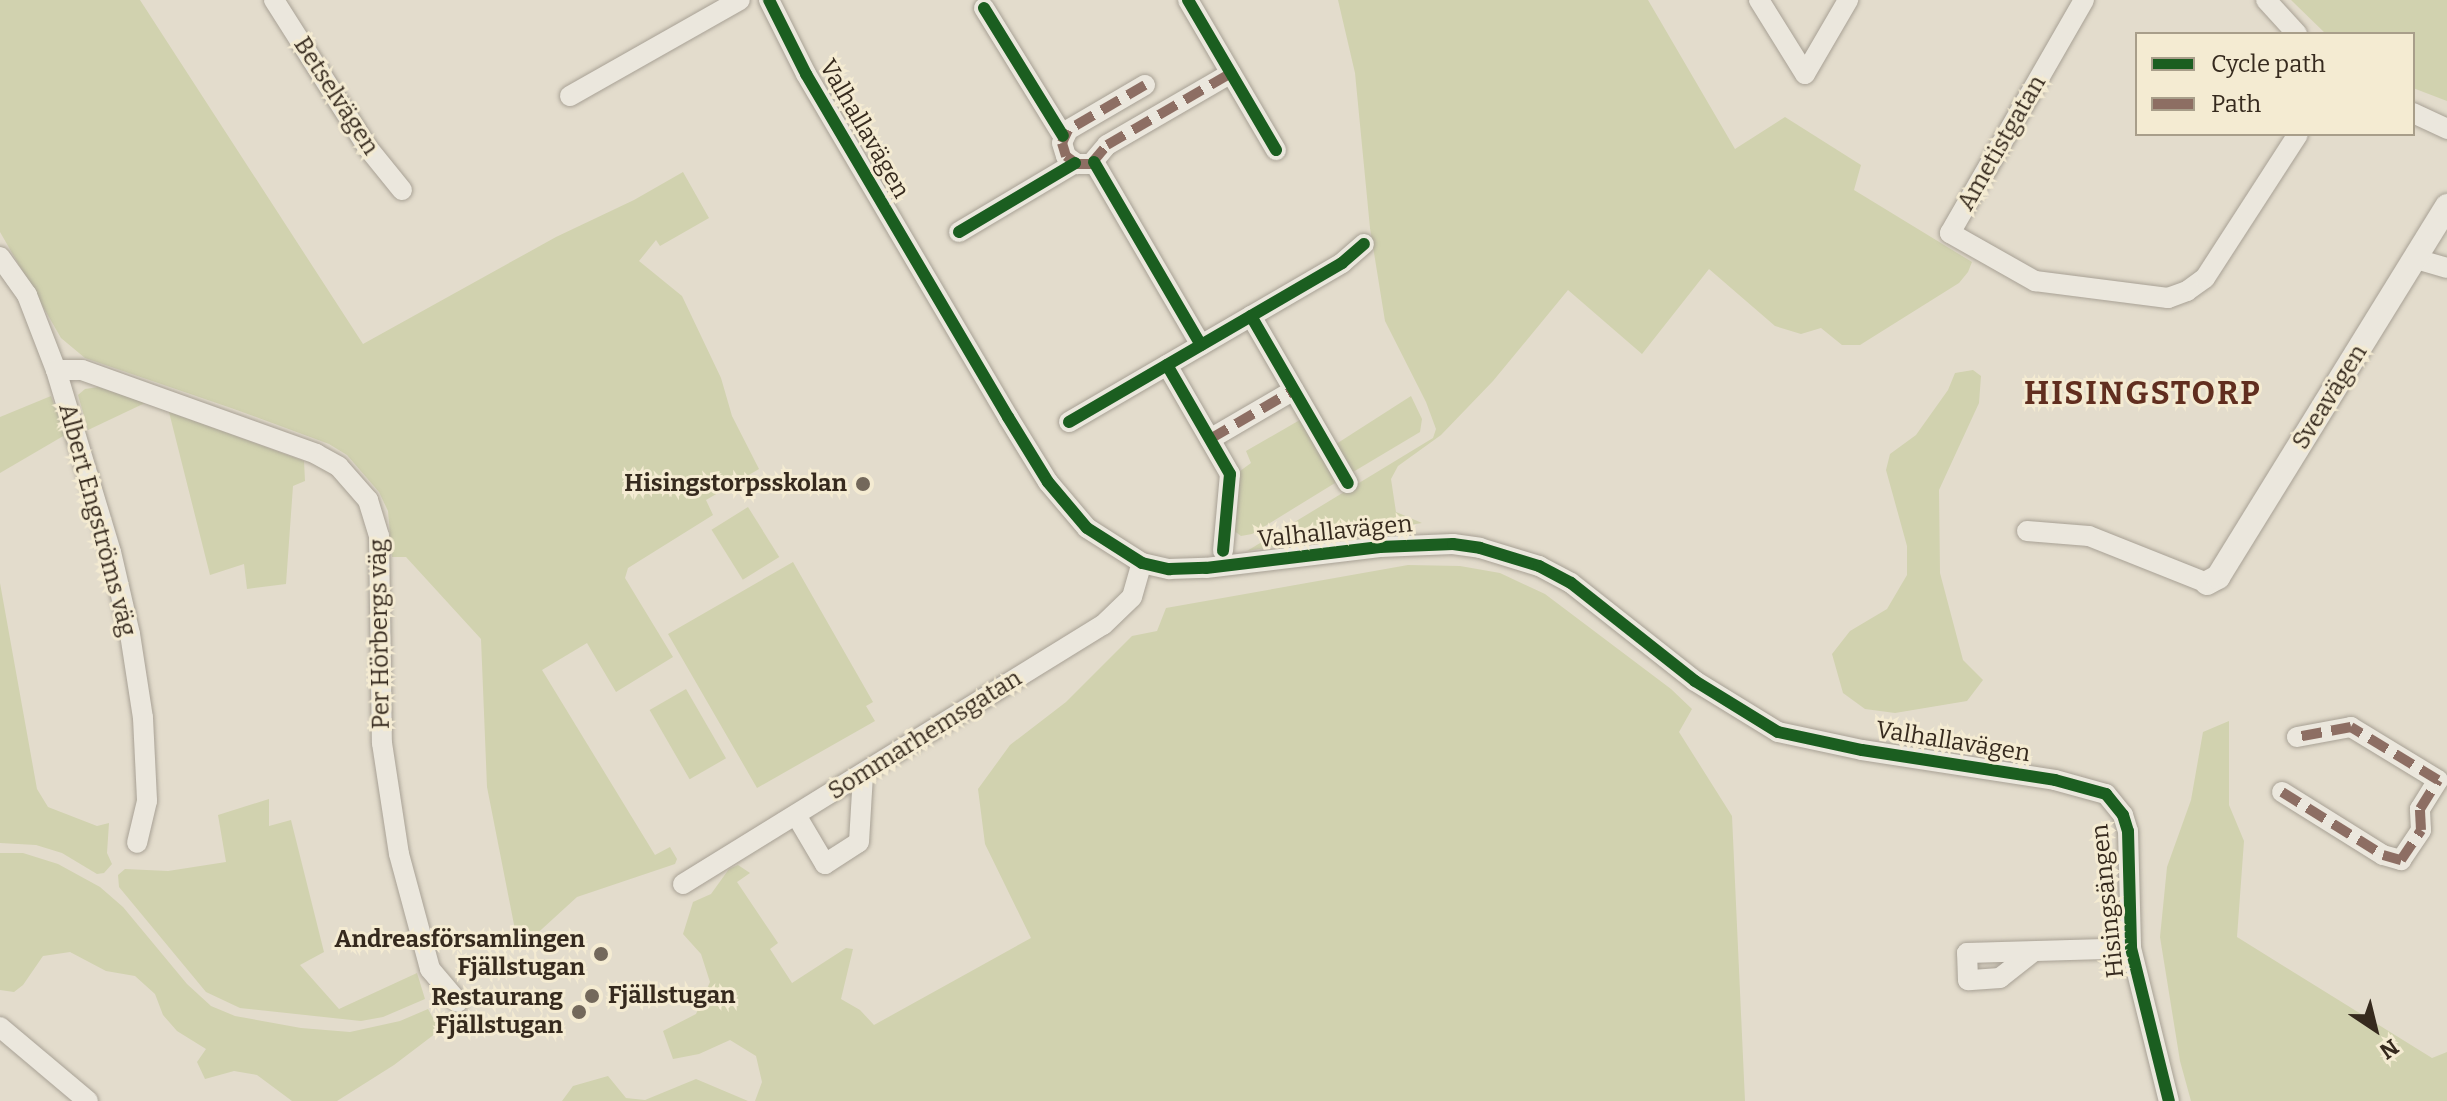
<!DOCTYPE html>
<html>
<head>
<meta charset="utf-8">
<style>
	body { margin:0 }
	#map { position:relative; width:2447px; height:1101px; overflow:hidden; background:#e3dccc; font-family:Bitter,serif }
	div>[style] { position:absolute }
	[style*='--x'] { left:calc(var(--x)*1px); top:calc(var(--y)*1px); width:calc(var(--w)*1px); rotate:calc(var(--a)*1deg) }
	.green>* { inset:0; background:#d1d2af; transform-origin:0 0 }
	.roads { filter:drop-shadow(0 0 2px #a8a195) drop-shadow(0 0 2px #a8a195) }
	.minor>* { height:20px; margin:-10px; padding:0 10px; transform-origin:10px; border-radius:10px; background:#ebe7dd }
	.tertiary>* { height:24px; margin:-12px; padding:0 12px; transform-origin:12px; border-radius:12px; background:#ebe7dd }
	.quiet>* { height:10px; margin-top:-5px; transform-origin:0; background:repeating-linear-gradient(90deg,#8d6e63 0 20px,transparent 0 30px) }
	.cycleway>* { height:12px; margin:-6px; padding:0 6px; transform-origin:6px; border-radius:6px; background:#1b5e20 }
	.dots>* { width:22px; height:22px; translate:-50% -50%; box-sizing:border-box; border:4px solid #f4ebd2; border-radius:50% }
	span { translate:-50% -50%; white-space:nowrap; text-align:center; line-height:1.15; -webkit-text-stroke:6px #f4ebd2; paint-order:stroke }
	.street-label { font-size:24px; color:#362a1e }
	.poi-label { font-size:24px; color:#362a1e; font-weight:700 }
	.right { translate:-100% -50%; text-align:right }
	.left { translate:0 -50%; text-align:left }
	.district-label { font-size:32px; color:#612e1f; font-weight:700; letter-spacing:2px }
	.legend { position:absolute; left:2135px; top:32px; width:280px; height:104px; box-sizing:border-box; background:#f4ebd2; border:2px solid #a89e8a; margin:0; padding:10px 14px; list-style:none; font-size:24px; color:#362a1e }
	.legend li { display:flex; align-items:center; gap:16px; height:40px }
	.legend b { width:40px; border:2px solid #a89e8a }
	.north { position:absolute; left:2335px; top:989px; width:80px; height:80px; -webkit-text-stroke:6px #f4ebd2; paint-order:stroke; rotate:145deg; font-size:22px; font-weight:700; line-height:32px; text-align:center; color:#362a1e }
	.north::after { content:''; display:block; margin:auto; width:28px; height:36px; background:#362a1e; clip-path:polygon(50% 0,100% 100%,50% 72%,0 100%) }
</style>
</head>
<body>
<div id="map">
	<div class="green">
		<div style="clip-path:polygon(0 0,140px 0,363px 344px,556px 237px,634px 200px,683px 172px,709px 218px,660px 246px,656px 240px,639px 261px,682px 296px,721px 378px,732px 416px,759px 469px,706px 500px,713px 515px,628px 568px,625px 578px,673px 657px,616px 692px,587px 643px,542px 670px,655px 855px,670px 847px,677px 859px,675px 864px,577px 897px,519px 950px,487px 787px,481px 639px,406px 557px,392px 557px,388px 511px,379px 492px,347px 455px,329px 444px,234px 409px,85px 358px,61px 338px,0 232px)"></div>
		<div style="clip-path:polygon(1338px 0,1648px 0,1735px 149px,1785px 117px,1861px 165px,1854px 190px,1972px 262px,1968px 272px,1959px 283px,1860px 345px,1842px 345px,1821px 328px,1801px 334px,1775px 326px,1709px 269px,1642px 354px,1568px 290px,1493px 381px,1441px 435px,1398px 466px,1391px 479px,1396px 512px,1422px 523px,1247px 551px,1433px 438px,1436px 429px,1426px 402px,1385px 321px,1370px 228px,1355px 73px)"></div>
		<div style="clip-path:polygon(2291px 0,2447px 0,2447px 101px,2413px 88px,2413px 34px,2326px 34px)"></div>
		<div style="clip-path:polygon(1973px 370px,1981px 376px,1979px 403px,1939px 490px,1940px 573px,1963px 660px,1983px 680px,1967px 701px,1895px 713px,1865px 709px,1843px 693px,1832px 654px,1850px 631px,1887px 609px,1907px 575px,1907px 546px,1886px 470px,1890px 454px,1916px 435px,1948px 390px,1955px 373px)"></div>
		<div style="clip-path:polygon(98px 387px,145px 403px,88px 430px,78px 395px,85px 389px)"></div>
		<div style="clip-path:polygon(51px 396px,65px 435px,0 473px,0 417px)"></div>
		<div style="clip-path:polygon(1411px 396px,1422px 419px,1420px 432px,1348px 475px,1333px 446px)"></div>
		<div style="clip-path:polygon(169px 412px,304px 461px,305px 481px,293px 486px,286px 584px,247px 589px,244px 564px,210px 575px)"></div>
		<div style="clip-path:polygon(1305px 417px,1336px 471px,1335px 483px,1252px 534px,1241px 536px,1233px 530px,1236px 474px,1251px 463px,1246px 451px)"></div>
		<div style="left:748px;top:507px;width:59px;height:43px;rotate:58deg"></div>
		<div style="clip-path:polygon(793px 562px,873px 702px,866px 706px,875px 721px,757px 788px,668px 634px)"></div>
		<div style="clip-path:polygon(1408px 565px,1460px 566px,1500px 573px,1545px 594px,1671px 689px,1692px 709px,1679px 732px,1732px 816px,1745px 1101px,755px 1101px,762px 1082px,756px 1056px,730px 1040px,699px 1054px,673px 1059px,663px 1031px,696px 1014px,710px 982px,701px 954px,683px 934px,693px 902px,711px 894px,729px 869px,738px 865px,750px 873px,737px 882px,778px 943px,770px 949px,792px 983px,846px 948px,853px 949px,841px 999px,860px 1010px,874px 1025px,1031px 938px,985px 844px,978px 789px,1010px 745px,1066px 702px,1132px 636px,1157px 631px,1166px 608px)"></div>
		<div style="clip-path:polygon(0 583px,37px 789px,48px 807px,97px 826px,109px 823px,107px 853px,112px 864px,104px 873px,97px 874px,62px 853px,36px 845px,0 843px)"></div>
		<div style="left:686px;top:689px;width:80px;height:42px;rotate:60deg"></div>
		<div style="clip-path:polygon(2229px 721px,2229px 805px,2244px 841px,2237px 937px,2432px 1058px,2447px 1052px,2447px 1101px,2191px 1101px,2180px 1061px,2160px 937px,2167px 867px,2191px 800px,2203px 732px)"></div>
		<div style="clip-path:polygon(269px 799px,269px 826px,291px 820px,324px 952px,300px 965px,339px 1009px,417px 973px,425px 999px,383px 1017px,361px 1021px,240px 1008px,206px 992px,119px 887px,118px 875px,125px 869px,168px 871px,226px 862px,218px 815px)"></div>
		<div style="clip-path:polygon(0 853px,23px 853px,58px 864px,100px 887px,123px 907px,187px 984px,211px 1006px,235px 1016px,301px 1028px,350px 1032px,400px 1021px,428px 1009px,437px 1025px,444px 1027px,394px 1065px,337px 1101px,292px 1101px,257px 1075px,234px 1071px,205px 1079px,197px 1062px,206px 1049px,177px 1031px,163px 1015px,155px 994px,135px 976px,106px 971px,70px 952px,43px 956px,23px 985px,14px 992px,0 990px)"></div>
		<div style="clip-path:polygon(608px 1076px,626px 1098px,645px 1100px,696px 1079px,748px 1101px,562px 1101px,573px 1086px)"></div>
	</div>
	<div class="roads">
		<div class="minor">
			<div style="--x:274;--y:0;--w:175;--a:57.6"></div>
			<div style="--x:368;--y:148;--w:54;--a:51"></div>
			<div style="--x:769;--y:0;--w:83;--a:63.4"></div>
			<div style="--x:806;--y:74;--w:398;--a:59.5"></div>
			<div style="--x:1008;--y:417;--w:76;--a:58.4"></div>
			<div style="--x:1048;--y:482;--w:60;--a:49.7"></div>
			<div style="--x:1087;--y:528;--w:65;--a:32.5"></div>
			<div style="--x:1142;--y:563;--w:28;--a:13"></div>
			<div style="--x:1169;--y:569;--w:37;--a:-2"></div>
			<div style="--x:1206;--y:568;--w:175;--a:-6.9"></div>
			<div style="--x:1380;--y:547;--w:73;--a:-2.4"></div>
			<div style="--x:1453;--y:544;--w:27;--a:8"></div>
			<div style="--x:1480;--y:548;--w:62;--a:17"></div>
			<div style="--x:1539;--y:566;--w:36;--a:28"></div>
			<div style="--x:1571;--y:583;--w:158;--a:38.3"></div>
			<div style="--x:1695;--y:681;--w:97;--a:31.6"></div>
			<div style="--x:1778;--y:732;--w:86;--a:12.1"></div>
			<div style="--x:1862;--y:750;--w:195;--a:8.8"></div>
			<div style="--x:2055;--y:780;--w:53;--a:15.4"></div>
			<div style="--x:2106;--y:794;--w:27;--a:51"></div>
			<div style="--x:2123;--y:815;--w:17;--a:73"></div>
			<div style="--x:2128;--y:831;--w:117;--a:88.5"></div>
			<div style="--x:2131;--y:948;--w:158;--a:76.1"></div>
			<div style="--x:1188;--y:0;--w:174;--a:59.6"></div>
			<div style="--x:1759;--y:0;--w:87;--a:58.1"></div>
			<div style="--x:1805;--y:74;--w:86;--a:-59.8"></div>
			<div style="--x:2084;--y:0;--w:269;--a:119.9"></div>
			<div style="--x:1950;--y:233;--w:98;--a:29.5"></div>
			<div style="--x:2035;--y:281;--w:134;--a:7.3"></div>
			<div style="--x:2168;--y:298;--w:20;--a:-20"></div>
			<div style="--x:2187;--y:291;--w:22;--a:-36"></div>
			<div style="--x:2205;--y:278;--w:171;--a:-57.1"></div>
			<div style="--x:2266;--y:0;--w:46;--a:47.6"></div>
			<div style="--x:984;--y:8;--w:150;--a:58.3"></div>
			<div style="--x:1145;--y:85;--w:89;--a:149.7"></div>
			<div style="--x:1068;--y:130;--w:14;--a:115"></div>
			<div style="--x:1062;--y:143;--w:14;--a:73"></div>
			<div style="--x:1066;--y:156;--w:14;--a:36"></div>
			<div style="--x:1077;--y:164;--w:14;--a:0"></div>
			<div style="--x:1091;--y:164;--w:25;--a:-50"></div>
			<div style="--x:1107;--y:145;--w:143;--a:-30.1"></div>
			<div style="--x:570;--y:96;--w:195;--a:-29.5"></div>
			<div style="--x:2413;--y:113;--w:38;--a:25"></div>
			<div style="--x:1094;--y:162;--w:212;--a:59.7"></div>
			<div style="--x:959;--y:232;--w:135;--a:-30.7"></div>
			<div style="--x:0;--y:257;--w:47;--a:54.6"></div>
			<div style="--x:27;--y:295;--w:80;--a:68.9"></div>
			<div style="--x:56;--y:370;--w:190;--a:73.2"></div>
			<div style="--x:111;--y:552;--w:84;--a:77"></div>
			<div style="--x:130;--y:634;--w:85;--a:81.2"></div>
			<div style="--x:143;--y:718;--w:83;--a:87.2"></div>
			<div style="--x:147;--y:801;--w:43;--a:103.4"></div>
			<div style="--x:2416;--y:259;--w:32;--a:16"></div>
			<div style="--x:1251;--y:316;--w:193;--a:59.9"></div>
			<div style="--x:1167;--y:365;--w:126;--a:60"></div>
			<div style="--x:1230;--y:474;--w:77;--a:95.2"></div>
			<div style="--x:56;--y:370;--w:26;--a:0"></div>
			<div style="--x:82;--y:370;--w:249;--a:19.7"></div>
			<div style="--x:316;--y:454;--w:26;--a:29"></div>
			<div style="--x:339;--y:467;--w:44;--a:48.7"></div>
			<div style="--x:368;--y:500;--w:38;--a:73"></div>
			<div style="--x:379;--y:536;--w:207;--a:89.2"></div>
			<div style="--x:382;--y:743;--w:112;--a:81.3"></div>
			<div style="--x:399;--y:854;--w:119;--a:74.9"></div>
			<div style="--x:430;--y:969;--w:43;--a:49.7"></div>
			<div style="--x:1069;--y:422;--w:316;--a:-30.2"></div>
			<div style="--x:1342;--y:263;--w:29;--a:-41"></div>
			<div style="--x:1210;--y:439;--w:97;--a:-30.3"></div>
			<div style="--x:2027;--y:531;--w:62;--a:4.6"></div>
			<div style="--x:2089;--y:536;--w:127;--a:21.7"></div>
			<div style="--x:2282;--y:792;--w:119;--a:32"></div>
			<div style="--x:2383;--y:855;--w:19;--a:16"></div>
			<div style="--x:2401;--y:860;--w:36;--a:-56"></div>
			<div style="--x:2421;--y:830;--w:21;--a:-93"></div>
			<div style="--x:2420;--y:809;--w:34;--a:-58"></div>
			<div style="--x:2438;--y:780;--w:102;--a:-148.7"></div>
			<div style="--x:2351;--y:727;--w:55;--a:169.5"></div>
			<div style="--x:796;--y:815;--w:57;--a:59.4"></div>
			<div style="--x:825;--y:864;--w:40;--a:-32.9"></div>
			<div style="--x:859;--y:842;--w:68;--a:-86.6"></div>
			<div style="--x:683;--y:884;--w:493;--a:-31.7"></div>
			<div style="--x:1103;--y:625;--w:40;--a:-44"></div>
			<div style="--x:1132;--y:597;--w:35;--a:-74"></div>
			<div style="--x:2033;--y:952;--w:42;--a:141.8"></div>
			<div style="--x:2000;--y:978;--w:32;--a:176"></div>
			<div style="--x:1968;--y:980;--w:27;--a:-92"></div>
			<div style="--x:1967;--y:953;--w:164;--a:-1.7"></div>
			<div style="--x:0;--y:1027;--w:115;--a:40.1"></div>
		</div>
		<div class="tertiary">
			<div style="--x:2207;--y:583;--w:13;--a:-29"></div>
			<div style="--x:2218;--y:577;--w:436;--a:-58.3"></div>
		</div>
	</div>
	<div class="quiet">
		<div style="--x:1145;--y:85;--w:89;--a:149.7"></div>
		<div style="--x:1068;--y:130;--w:14;--a:115"></div>
		<div style="--x:1062;--y:143;--w:14;--a:73"></div>
		<div style="--x:1066;--y:156;--w:14;--a:36"></div>
		<div style="--x:1077;--y:164;--w:14;--a:0"></div>
		<div style="--x:1091;--y:164;--w:25;--a:-50"></div>
		<div style="--x:1107;--y:145;--w:143;--a:-30.1"></div>
		<div style="--x:1210;--y:439;--w:97;--a:-30.3"></div>
		<div style="--x:2282;--y:792;--w:119;--a:32"></div>
		<div style="--x:2383;--y:855;--w:19;--a:16"></div>
		<div style="--x:2401;--y:860;--w:36;--a:-56"></div>
		<div style="--x:2421;--y:830;--w:21;--a:-93"></div>
		<div style="--x:2420;--y:809;--w:34;--a:-58"></div>
		<div style="--x:2438;--y:780;--w:102;--a:-148.7"></div>
		<div style="--x:2351;--y:727;--w:55;--a:169.5"></div>
	</div>
	<div class="cycleway">
		<div style="--x:769;--y:0;--w:83;--a:63.4"></div>
		<div style="--x:806;--y:74;--w:398;--a:59.5"></div>
		<div style="--x:1008;--y:417;--w:76;--a:58.4"></div>
		<div style="--x:1048;--y:482;--w:60;--a:49.7"></div>
		<div style="--x:1087;--y:528;--w:65;--a:32.5"></div>
		<div style="--x:1142;--y:563;--w:28;--a:13"></div>
		<div style="--x:1169;--y:569;--w:37;--a:-2"></div>
		<div style="--x:1206;--y:568;--w:175;--a:-6.9"></div>
		<div style="--x:1380;--y:547;--w:73;--a:-2.4"></div>
		<div style="--x:1453;--y:544;--w:27;--a:8"></div>
		<div style="--x:1480;--y:548;--w:62;--a:17"></div>
		<div style="--x:1539;--y:566;--w:36;--a:28"></div>
		<div style="--x:1571;--y:583;--w:158;--a:38.3"></div>
		<div style="--x:1695;--y:681;--w:97;--a:31.6"></div>
		<div style="--x:1778;--y:732;--w:86;--a:12.1"></div>
		<div style="--x:1862;--y:750;--w:195;--a:8.8"></div>
		<div style="--x:2055;--y:780;--w:53;--a:15.4"></div>
		<div style="--x:2106;--y:794;--w:27;--a:51"></div>
		<div style="--x:2123;--y:815;--w:17;--a:73"></div>
		<div style="--x:2128;--y:831;--w:117;--a:88.5"></div>
		<div style="--x:2131;--y:948;--w:158;--a:76.1"></div>
		<div style="--x:1188;--y:0;--w:174;--a:59.6"></div>
		<div style="--x:984;--y:8;--w:150;--a:58.3"></div>
		<div style="--x:1094;--y:162;--w:212;--a:59.7"></div>
		<div style="--x:959;--y:232;--w:135;--a:-30.7"></div>
		<div style="--x:1251;--y:316;--w:193;--a:59.9"></div>
		<div style="--x:1167;--y:365;--w:126;--a:60"></div>
		<div style="--x:1230;--y:474;--w:77;--a:95.2"></div>
		<div style="--x:1069;--y:422;--w:316;--a:-30.2"></div>
		<div style="--x:1342;--y:263;--w:29;--a:-41"></div>
	</div>
	<div class="dots">
		<div style="left:863px;top:484px;background:#73685b"></div>
		<div style="left:601px;top:954px;background:#73685b"></div>
		<div style="left:592px;top:996px;background:#73685b"></div>
		<div style="left:579px;top:1012px;background:#73685b"></div>
	</div>
	<div class="street-label">
		<span style="left:336px;top:96px;rotate:57deg">Betselvägen</span>
		<span style="left:864px;top:129px;rotate:60deg">Valhallavägen</span>
		<span style="left:2002px;top:143px;rotate:-60deg">Ametistgatan</span>
		<span style="left:2330px;top:397px;rotate:-58deg">Sveavägen</span>
		<span style="left:97px;top:520px;rotate:75deg">Albert Engströms väg</span>
		<span style="left:1335px;top:532px;rotate:-6deg">Valhallavägen</span>
		<span style="left:380px;top:634px;rotate:-91deg">Per Hörbergs väg</span>
		<span style="left:925px;top:735px;rotate:-32deg">Sommarhemsgatan</span>
		<span style="left:1953px;top:742px;rotate:9deg">Valhallavägen</span>
		<span style="left:2108px;top:901px;rotate:-96deg">Hisingsängen</span>
	</div>
	<div class="poi-label">
		<span class="right" style="left:847px;top:484px">Hisingstorpsskolan</span>
		<span class="right" style="left:585px;top:954px">Andreasförsamlingen<br>Fjällstugan</span>
		<span class="left" style="left:608px;top:996px">Fjällstugan</span>
		<span class="right" style="left:563px;top:1012px">Restaurang<br>Fjällstugan</span>
	</div>
	<div class="district-label">
		<span style="left:2143px;top:393px">HISINGSTORP</span>
	</div>
	<ul class="legend">
	<li><b style="height:10px;background:#1b5e20"></b>Cycle path</li>
	<li><b style="height:10px;background:#8d6e63"></b>Path</li>
	</ul>
	<div class="north">N</div>
</div>
</body>
</html>
